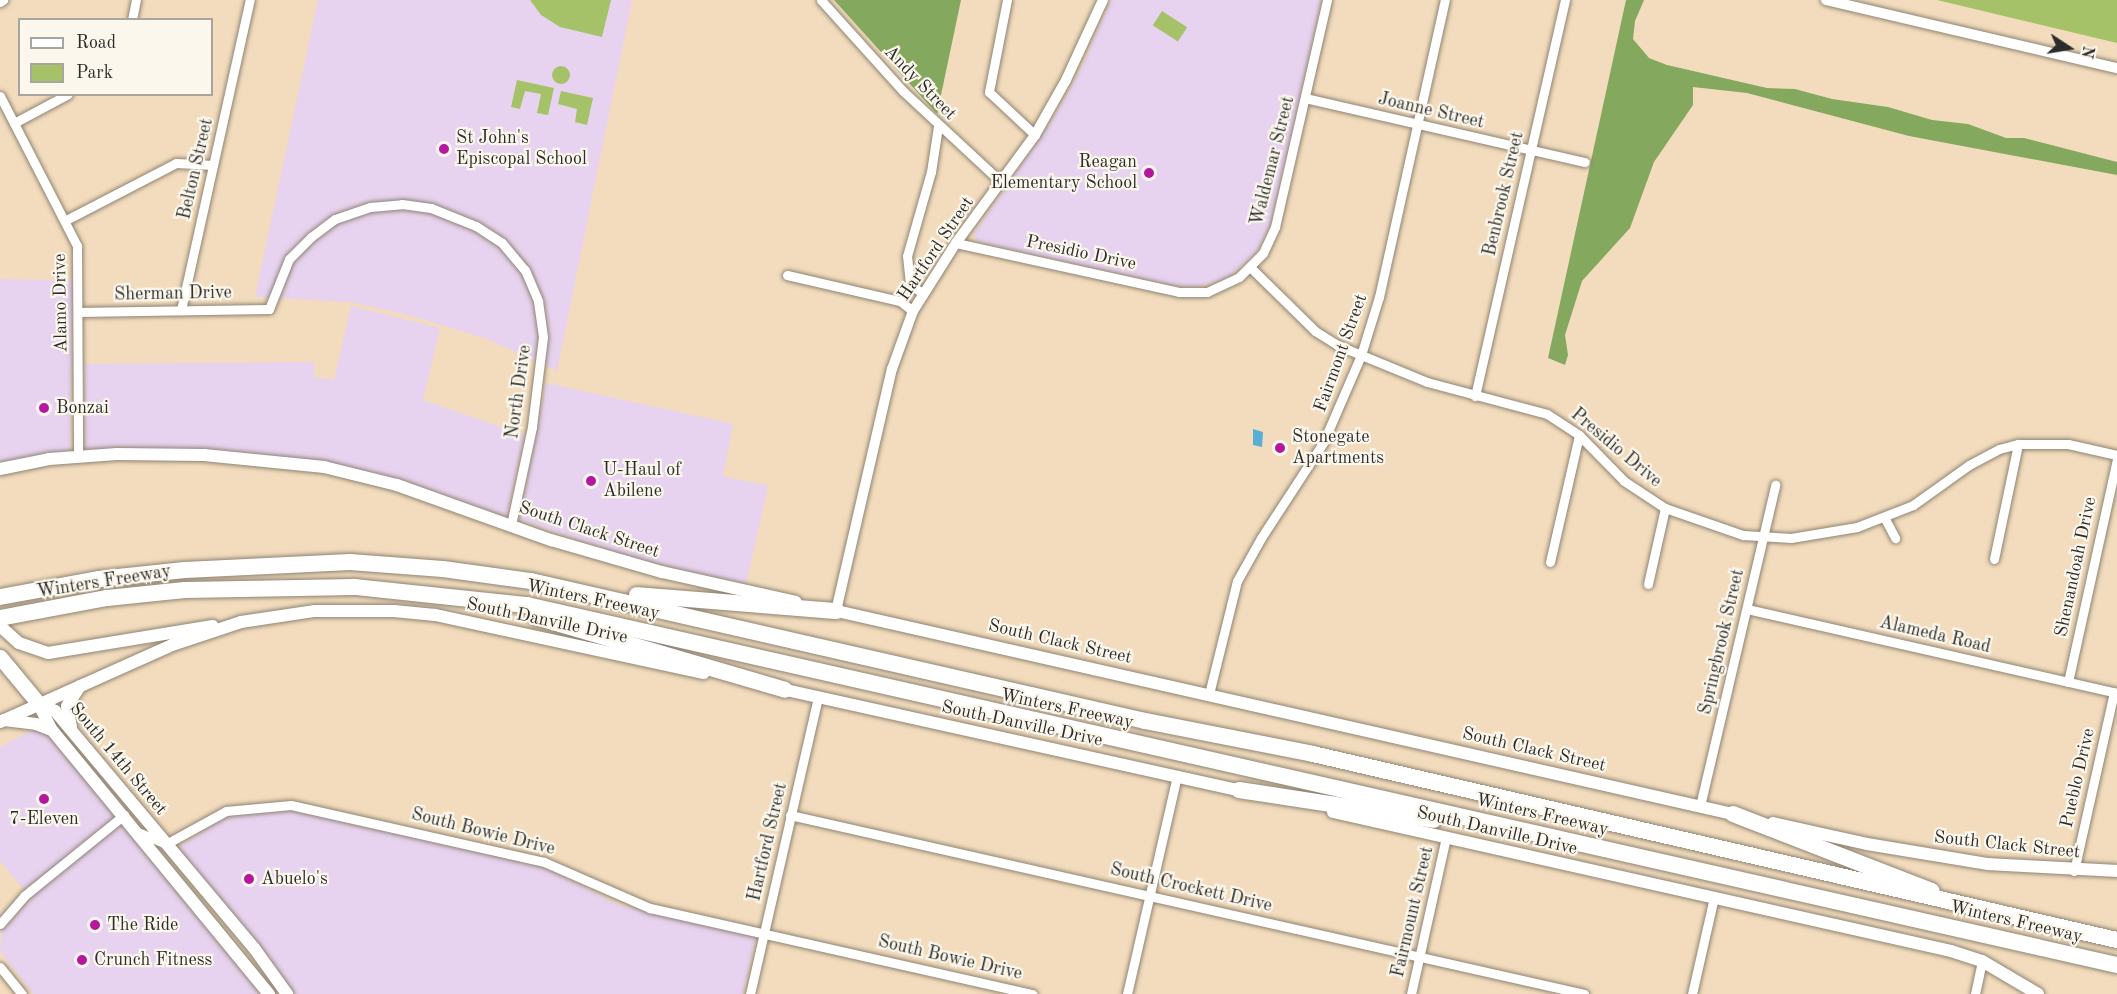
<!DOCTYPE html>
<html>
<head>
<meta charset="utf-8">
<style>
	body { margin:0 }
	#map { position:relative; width:2117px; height:994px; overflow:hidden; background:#f3dcbd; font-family:"Old Standard TT",serif }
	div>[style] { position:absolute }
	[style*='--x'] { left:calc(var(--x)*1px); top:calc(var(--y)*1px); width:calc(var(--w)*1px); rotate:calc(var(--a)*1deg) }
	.built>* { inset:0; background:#e7d2ef; transform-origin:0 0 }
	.green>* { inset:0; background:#a6c269; transform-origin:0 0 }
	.round { border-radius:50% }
	.forest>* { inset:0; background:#84a85d }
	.water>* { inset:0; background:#59aed5 }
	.roads { filter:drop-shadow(0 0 2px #8f8474) drop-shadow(0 0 2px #8f8474) }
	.minor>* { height:9px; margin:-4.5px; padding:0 4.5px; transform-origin:4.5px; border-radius:4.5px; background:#fff }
	.tertiary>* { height:10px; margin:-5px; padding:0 5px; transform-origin:5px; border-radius:5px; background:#fff }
	.secondary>* { height:12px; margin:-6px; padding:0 6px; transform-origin:6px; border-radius:6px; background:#fff }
	.trunk>* { height:15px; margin:-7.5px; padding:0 7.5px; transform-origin:7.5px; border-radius:7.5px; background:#fff }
	.motorway>* { height:16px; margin:-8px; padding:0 8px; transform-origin:8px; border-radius:8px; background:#fff }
	.dots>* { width:16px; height:16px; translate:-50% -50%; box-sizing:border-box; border:3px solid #fbf7ec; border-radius:50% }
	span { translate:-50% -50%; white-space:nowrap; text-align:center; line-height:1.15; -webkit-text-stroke:4.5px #fbf7ec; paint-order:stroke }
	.street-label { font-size:18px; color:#2b2b2b }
	.poi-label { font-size:18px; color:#2b2b2b }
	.left { translate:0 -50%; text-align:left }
	.right { translate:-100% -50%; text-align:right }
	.legend { position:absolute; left:18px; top:18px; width:195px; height:78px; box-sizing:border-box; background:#fbf7ec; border:2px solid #a8a59f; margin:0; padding:8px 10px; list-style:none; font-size:18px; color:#2b2b2b }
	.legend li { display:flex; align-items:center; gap:12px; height:30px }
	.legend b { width:30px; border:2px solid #a8a59f }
	.north { position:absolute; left:2039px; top:18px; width:60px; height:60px; -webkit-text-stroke:4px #fbf7ec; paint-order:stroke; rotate:102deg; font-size:16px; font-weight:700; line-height:24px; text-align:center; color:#2b2b2b }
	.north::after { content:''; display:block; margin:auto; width:21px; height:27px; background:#2b2b2b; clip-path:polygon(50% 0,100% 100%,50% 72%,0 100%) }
</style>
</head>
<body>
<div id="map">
	<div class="built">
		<div style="clip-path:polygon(318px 0,632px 0,557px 371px,487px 339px,412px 316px,350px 302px,255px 297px)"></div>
		<div style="clip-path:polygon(1111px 0,1322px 0,1271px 222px,1256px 253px,1228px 278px,1192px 288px,1172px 285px,980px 243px,973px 235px,1050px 124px,1080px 71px)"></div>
		<div style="left:0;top:279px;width:73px;height:182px;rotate:1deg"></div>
		<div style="clip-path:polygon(351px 306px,440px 328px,423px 400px,524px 435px,507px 517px,385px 475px,322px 462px,221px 451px,85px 449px,85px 364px,315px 362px,313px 377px,334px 380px)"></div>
		<div style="clip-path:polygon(546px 383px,733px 424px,723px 476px,768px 486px,746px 584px,643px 561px,519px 520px)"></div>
		<div style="clip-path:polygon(36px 728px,48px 734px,264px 994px,33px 994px,0 951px,2px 930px,31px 898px,0 861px,0 747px)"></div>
		<div style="clip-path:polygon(299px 808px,542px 866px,619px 905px,756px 937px,743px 994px,295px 994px,176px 849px,227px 816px,254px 810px)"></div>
	</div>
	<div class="green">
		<div style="clip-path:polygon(530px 0,611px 0,602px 37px,560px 27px,541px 15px)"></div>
		<div style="clip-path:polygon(1937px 0,2117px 0,2117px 43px)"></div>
		<div style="left:1162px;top:11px;width:30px;height:17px;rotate:33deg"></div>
		<div class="round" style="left:552px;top:66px;width:18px;height:18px"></div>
		<div style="clip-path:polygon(517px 80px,554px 88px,548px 115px,537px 113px,541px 94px,525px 91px,520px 109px,511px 107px)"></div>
		<div style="clip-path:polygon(561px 91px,593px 98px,587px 125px,575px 122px,577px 109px,558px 104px)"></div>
	</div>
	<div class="forest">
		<div style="clip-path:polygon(834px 0,961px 0,937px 114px)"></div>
		<div style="clip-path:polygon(1626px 0,1644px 0,1635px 21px,1633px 39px,1649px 58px,1667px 65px,1767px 88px,1795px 89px,1832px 99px,1888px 107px,1932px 120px,1968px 124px,2006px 138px,2024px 138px,2117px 162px,2117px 175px,1909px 136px,1747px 93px,1693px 87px,1693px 105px,1654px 162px,1630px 228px,1582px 281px,1565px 335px,1568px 355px,1565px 365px,1548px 358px)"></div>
	</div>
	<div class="water">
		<div style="clip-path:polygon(1253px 429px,1263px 432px,1262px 447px,1253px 445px)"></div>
	</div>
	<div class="roads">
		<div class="minor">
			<div style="--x:821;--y:0;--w:122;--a:48"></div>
			<div style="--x:903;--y:91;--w:135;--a:42.9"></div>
			<div style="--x:1007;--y:0;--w:94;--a:101.1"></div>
			<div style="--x:989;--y:92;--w:63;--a:43.1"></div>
			<div style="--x:0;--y:2;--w:4;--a:-34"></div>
			<div style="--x:132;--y:20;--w:20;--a:-79"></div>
			<div style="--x:0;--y:96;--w:169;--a:62.8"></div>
			<div style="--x:77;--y:246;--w:209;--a:89.7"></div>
			<div style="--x:1305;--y:98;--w:287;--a:12.9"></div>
			<div style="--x:14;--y:123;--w:61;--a:-28.2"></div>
			<div style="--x:66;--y:220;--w:124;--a:-27.4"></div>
			<div style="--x:176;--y:163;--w:37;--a:3"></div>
			<div style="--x:956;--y:243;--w:228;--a:12.4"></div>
			<div style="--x:1179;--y:292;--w:28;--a:0"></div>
			<div style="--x:1207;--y:292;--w:35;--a:-25"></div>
			<div style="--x:1239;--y:277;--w:34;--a:-45"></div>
			<div style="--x:1263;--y:253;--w:29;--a:-65"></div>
			<div style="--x:1275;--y:227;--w:233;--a:-77.1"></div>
			<div style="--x:1251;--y:268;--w:90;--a:44.5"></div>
			<div style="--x:1315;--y:331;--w:26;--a:32"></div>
			<div style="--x:1337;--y:345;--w:97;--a:22.3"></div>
			<div style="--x:1427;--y:382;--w:124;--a:14.9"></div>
			<div style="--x:1547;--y:414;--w:38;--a:33"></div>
			<div style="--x:1579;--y:435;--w:64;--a:45.6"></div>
			<div style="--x:1624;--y:481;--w:49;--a:33.4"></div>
			<div style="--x:1665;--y:508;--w:83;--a:19.1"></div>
			<div style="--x:1743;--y:535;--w:48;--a:3.6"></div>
			<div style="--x:1791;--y:538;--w:67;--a:-9.5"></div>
			<div style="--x:1857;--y:527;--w:60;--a:-21.4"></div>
			<div style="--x:1913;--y:505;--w:69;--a:-35.5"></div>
			<div style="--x:1969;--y:465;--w:34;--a:-28"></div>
			<div style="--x:1999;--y:449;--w:20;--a:-15"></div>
			<div style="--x:2018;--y:444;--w:50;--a:0"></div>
			<div style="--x:2068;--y:444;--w:50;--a:12.7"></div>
			<div style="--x:787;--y:275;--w:116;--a:13"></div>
			<div style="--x:900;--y:301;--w:16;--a:38"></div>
			<div style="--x:922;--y:293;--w:15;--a:-143"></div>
			<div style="--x:910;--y:284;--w:28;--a:-96"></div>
			<div style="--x:907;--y:256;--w:87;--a:-74.1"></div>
			<div style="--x:931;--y:172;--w:47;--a:-81.3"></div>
			<div style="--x:181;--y:310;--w:318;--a:-77.5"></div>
			<div style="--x:78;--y:312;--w:191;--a:-0.9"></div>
			<div style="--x:269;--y:309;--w:54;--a:-68.2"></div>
			<div style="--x:289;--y:259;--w:31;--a:-45"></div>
			<div style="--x:311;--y:237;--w:30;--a:-37"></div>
			<div style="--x:335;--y:219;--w:37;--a:-19"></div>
			<div style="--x:370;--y:207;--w:32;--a:-5"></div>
			<div style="--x:402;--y:204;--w:29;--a:8"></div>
			<div style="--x:431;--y:208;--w:48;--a:21.8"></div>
			<div style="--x:476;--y:226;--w:31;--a:33"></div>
			<div style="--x:502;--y:243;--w:35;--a:50"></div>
			<div style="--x:525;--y:270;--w:34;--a:67"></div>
			<div style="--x:538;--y:301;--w:36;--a:82"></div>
			<div style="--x:543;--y:337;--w:91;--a:97"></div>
			<div style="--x:532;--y:427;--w:100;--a:102.1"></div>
			<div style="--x:1475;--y:396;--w:406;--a:-77.2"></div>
			<div style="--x:1884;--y:517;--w:24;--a:62"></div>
			<div style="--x:1994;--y:559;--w:117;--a:-78.2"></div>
			<div style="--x:1550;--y:562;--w:130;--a:-77.1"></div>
			<div style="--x:1648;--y:584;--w:78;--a:-77.4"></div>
			<div style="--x:1747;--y:609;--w:379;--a:12.8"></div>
			<div style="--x:2068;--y:682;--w:227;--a:-77.6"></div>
			<div style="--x:1209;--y:694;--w:116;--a:-76.1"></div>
			<div style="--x:1237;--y:581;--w:49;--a:-60.8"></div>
			<div style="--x:1261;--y:538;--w:113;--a:-56.9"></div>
			<div style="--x:1323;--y:443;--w:96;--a:-66.6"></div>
			<div style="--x:1361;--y:355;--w:61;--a:-72.8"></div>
			<div style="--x:1379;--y:297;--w:304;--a:-77.5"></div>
			<div style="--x:1700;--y:806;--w:330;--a:-76.8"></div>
			<div style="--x:790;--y:815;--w:814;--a:12.7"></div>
			<div style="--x:140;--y:833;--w:28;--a:23"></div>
			<div style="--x:166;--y:844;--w:68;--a:-28.8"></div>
			<div style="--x:226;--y:811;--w:65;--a:-5.3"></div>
			<div style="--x:291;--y:805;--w:259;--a:12.7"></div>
			<div style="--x:544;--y:862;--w:116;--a:23.5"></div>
			<div style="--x:650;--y:908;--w:392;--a:12.7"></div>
			<div style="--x:2074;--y:871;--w:183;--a:-77.4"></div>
			<div style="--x:0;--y:924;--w:37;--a:-49"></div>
			<div style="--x:24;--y:896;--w:129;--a:-39"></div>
			<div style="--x:0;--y:967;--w:35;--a:51"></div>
			<div style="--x:750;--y:994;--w:305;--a:-77.1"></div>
			<div style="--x:1127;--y:994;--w:224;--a:-77.1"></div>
			<div style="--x:1411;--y:994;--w:160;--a:-77.4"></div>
			<div style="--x:1692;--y:994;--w:99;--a:-77.2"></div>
			<div style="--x:1975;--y:994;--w:34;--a:-78"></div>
		</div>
		<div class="tertiary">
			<div style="--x:1826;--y:0;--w:299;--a:13.2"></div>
			<div style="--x:836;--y:611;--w:248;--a:-77"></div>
			<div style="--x:892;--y:369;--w:62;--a:-70.1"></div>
			<div style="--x:913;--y:311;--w:80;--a:-57.7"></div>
			<div style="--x:956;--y:243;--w:134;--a:-53.8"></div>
			<div style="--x:1035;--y:135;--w:63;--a:-60.6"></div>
			<div style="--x:1066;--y:80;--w:88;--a:-65.2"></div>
		</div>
		<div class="secondary">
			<div style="--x:0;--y:469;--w:50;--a:-11.5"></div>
			<div style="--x:49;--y:459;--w:68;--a:-4.2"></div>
			<div style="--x:117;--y:454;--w:87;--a:0.7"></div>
			<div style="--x:204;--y:455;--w:121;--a:5.7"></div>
			<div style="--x:324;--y:467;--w:75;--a:13.9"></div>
			<div style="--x:397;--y:485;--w:164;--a:19.7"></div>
			<div style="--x:551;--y:540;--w:116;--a:16.1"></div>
			<div style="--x:662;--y:572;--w:137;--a:12.6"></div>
			<div style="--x:828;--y:609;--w:936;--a:12.77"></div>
			<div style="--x:0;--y:626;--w:25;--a:42"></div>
			<div style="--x:19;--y:643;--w:31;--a:19"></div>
			<div style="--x:48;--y:653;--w:167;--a:-9.3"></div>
			<div style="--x:777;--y:688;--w:480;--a:12.5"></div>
			<div style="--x:38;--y:703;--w:19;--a:25"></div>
			<div style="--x:55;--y:711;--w:309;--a:50"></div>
			<div style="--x:254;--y:948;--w:57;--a:54.3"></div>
			<div style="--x:38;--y:703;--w:30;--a:63"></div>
			<div style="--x:52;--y:730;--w:342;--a:50.6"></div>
			<div style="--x:4;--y:720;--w:32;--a:7"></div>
			<div style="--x:36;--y:724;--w:17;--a:21"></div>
			<div style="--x:0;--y:722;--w:188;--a:-24.1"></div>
			<div style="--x:172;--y:645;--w:73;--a:-18.4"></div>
			<div style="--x:241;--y:622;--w:75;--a:-8.5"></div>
			<div style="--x:315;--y:611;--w:79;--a:0"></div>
			<div style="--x:394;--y:611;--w:41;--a:5.6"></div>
			<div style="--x:435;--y:615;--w:275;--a:12.2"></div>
			<div style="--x:71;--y:727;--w:21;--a:-101"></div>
			<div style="--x:67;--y:706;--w:24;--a:-57"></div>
			<div style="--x:1333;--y:812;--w:633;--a:12.68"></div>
			<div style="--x:1951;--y:951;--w:33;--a:18"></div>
			<div style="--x:1982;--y:961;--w:65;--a:30.5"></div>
			<div style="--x:1773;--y:823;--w:96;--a:12.6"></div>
			<div style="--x:1867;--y:844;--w:123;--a:9.4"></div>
			<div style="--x:1988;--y:864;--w:129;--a:3.1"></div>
		</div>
		<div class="trunk">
			<div style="--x:0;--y:657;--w:60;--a:50.4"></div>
		</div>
		<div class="motorway">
			<div style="--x:637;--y:595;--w:200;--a:4.6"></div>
			<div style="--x:0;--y:597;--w:101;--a:-10.3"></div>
			<div style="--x:99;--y:579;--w:86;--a:-6"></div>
			<div style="--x:185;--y:570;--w:165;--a:-2.8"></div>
			<div style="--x:350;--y:562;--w:93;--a:4.3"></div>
			<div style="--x:443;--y:569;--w:89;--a:7.8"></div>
			<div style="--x:531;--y:581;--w:630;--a:12.84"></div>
			<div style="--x:1145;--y:721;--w:171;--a:11.1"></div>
			<div style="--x:1313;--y:754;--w:825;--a:13.03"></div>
			<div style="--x:536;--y:617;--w:259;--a:16.3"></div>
			<div style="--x:0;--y:618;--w:109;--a:-10.6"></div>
			<div style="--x:107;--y:598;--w:78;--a:-5.9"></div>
			<div style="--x:185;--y:590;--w:170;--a:-1"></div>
			<div style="--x:355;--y:587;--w:173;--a:6"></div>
			<div style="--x:527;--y:605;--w:1630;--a:12.76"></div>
			<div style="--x:1239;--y:790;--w:197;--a:8.7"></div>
			<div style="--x:1733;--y:814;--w:213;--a:21.2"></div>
		</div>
	</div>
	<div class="dots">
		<div style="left:444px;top:149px;background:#b5179e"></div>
		<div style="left:1149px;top:173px;background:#b5179e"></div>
		<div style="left:44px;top:408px;background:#b5179e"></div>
		<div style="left:1280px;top:448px;background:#b5179e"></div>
		<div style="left:591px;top:481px;background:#b5179e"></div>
		<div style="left:44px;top:799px;background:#b5179e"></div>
		<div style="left:249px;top:879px;background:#b5179e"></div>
		<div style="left:95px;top:925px;background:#b5179e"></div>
		<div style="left:82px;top:960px;background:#b5179e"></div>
	</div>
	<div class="street-label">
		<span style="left:920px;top:83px;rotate:46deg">Andy Street</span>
		<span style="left:1431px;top:111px;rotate:13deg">Joanne Street</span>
		<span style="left:1273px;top:161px;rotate:-76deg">Waldemar Street</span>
		<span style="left:196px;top:169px;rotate:-77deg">Belton Street</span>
		<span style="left:1504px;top:194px;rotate:-77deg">Benbrook Street</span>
		<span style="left:936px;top:249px;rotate:-56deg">Hartford Street</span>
		<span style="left:1081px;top:253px;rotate:12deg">Presidio Drive</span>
		<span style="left:173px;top:294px;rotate:-1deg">Sherman Drive</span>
		<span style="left:61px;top:303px;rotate:-91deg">Alamo Drive</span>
		<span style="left:1341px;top:353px;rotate:-70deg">Fairmont Street</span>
		<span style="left:519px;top:392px;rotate:-82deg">North Drive</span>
		<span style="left:1616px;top:448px;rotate:40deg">Presidio Drive</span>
		<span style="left:589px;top:530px;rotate:18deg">South Clack Street</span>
		<span style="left:2076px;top:567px;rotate:-78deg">Shenandoah Drive</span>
		<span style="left:104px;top:582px;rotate:-9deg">Winters Freeway</span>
		<span style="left:593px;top:600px;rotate:12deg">Winters Freeway</span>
		<span style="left:547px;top:621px;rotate:12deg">South Danville Drive</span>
		<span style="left:1935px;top:635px;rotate:13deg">Alameda Road</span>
		<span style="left:1060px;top:642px;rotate:13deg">South Clack Street</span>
		<span style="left:1722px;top:642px;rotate:-77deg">Springbrook Street</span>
		<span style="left:1067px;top:709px;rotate:12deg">Winters Freeway</span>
		<span style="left:1022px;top:724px;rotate:12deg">South Danville Drive</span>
		<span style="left:1534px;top:750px;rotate:13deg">South Clack Street</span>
		<span style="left:118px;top:759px;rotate:50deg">South 14th Street</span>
		<span style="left:2078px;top:778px;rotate:-77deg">Pueblo Drive</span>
		<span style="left:1542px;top:815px;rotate:13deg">Winters Freeway</span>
		<span style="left:1497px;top:831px;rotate:13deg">South Danville Drive</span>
		<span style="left:483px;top:832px;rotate:14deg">South Bowie Drive</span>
		<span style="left:768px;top:842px;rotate:-77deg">Hartford Street</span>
		<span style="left:2007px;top:845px;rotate:6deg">South Clack Street</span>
		<span style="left:1191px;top:888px;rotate:13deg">South Crockett Drive</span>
		<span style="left:1413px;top:912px;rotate:-77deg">Fairmount Street</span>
		<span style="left:2016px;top:922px;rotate:13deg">Winters Freeway</span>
		<span style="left:950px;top:958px;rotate:13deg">South Bowie Drive</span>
	</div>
	<div class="poi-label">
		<span class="left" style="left:456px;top:149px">St John's<br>Episcopal School</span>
		<span class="right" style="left:1137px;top:173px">Reagan<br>Elementary School</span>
		<span class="left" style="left:56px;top:408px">Bonzai</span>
		<span class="left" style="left:1292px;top:448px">Stonegate<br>Apartments</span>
		<span class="left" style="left:603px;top:481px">U-Haul of<br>Abilene</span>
		<span style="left:44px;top:819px">7-Eleven</span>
		<span class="left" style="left:261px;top:879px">Abuelo's</span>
		<span class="left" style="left:107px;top:925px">The Ride</span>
		<span class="left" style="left:94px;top:960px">Crunch Fitness</span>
	</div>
	<ul class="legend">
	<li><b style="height:8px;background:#fff"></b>Road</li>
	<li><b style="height:16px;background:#a6c269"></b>Park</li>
	</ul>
	<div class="north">N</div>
</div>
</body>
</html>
